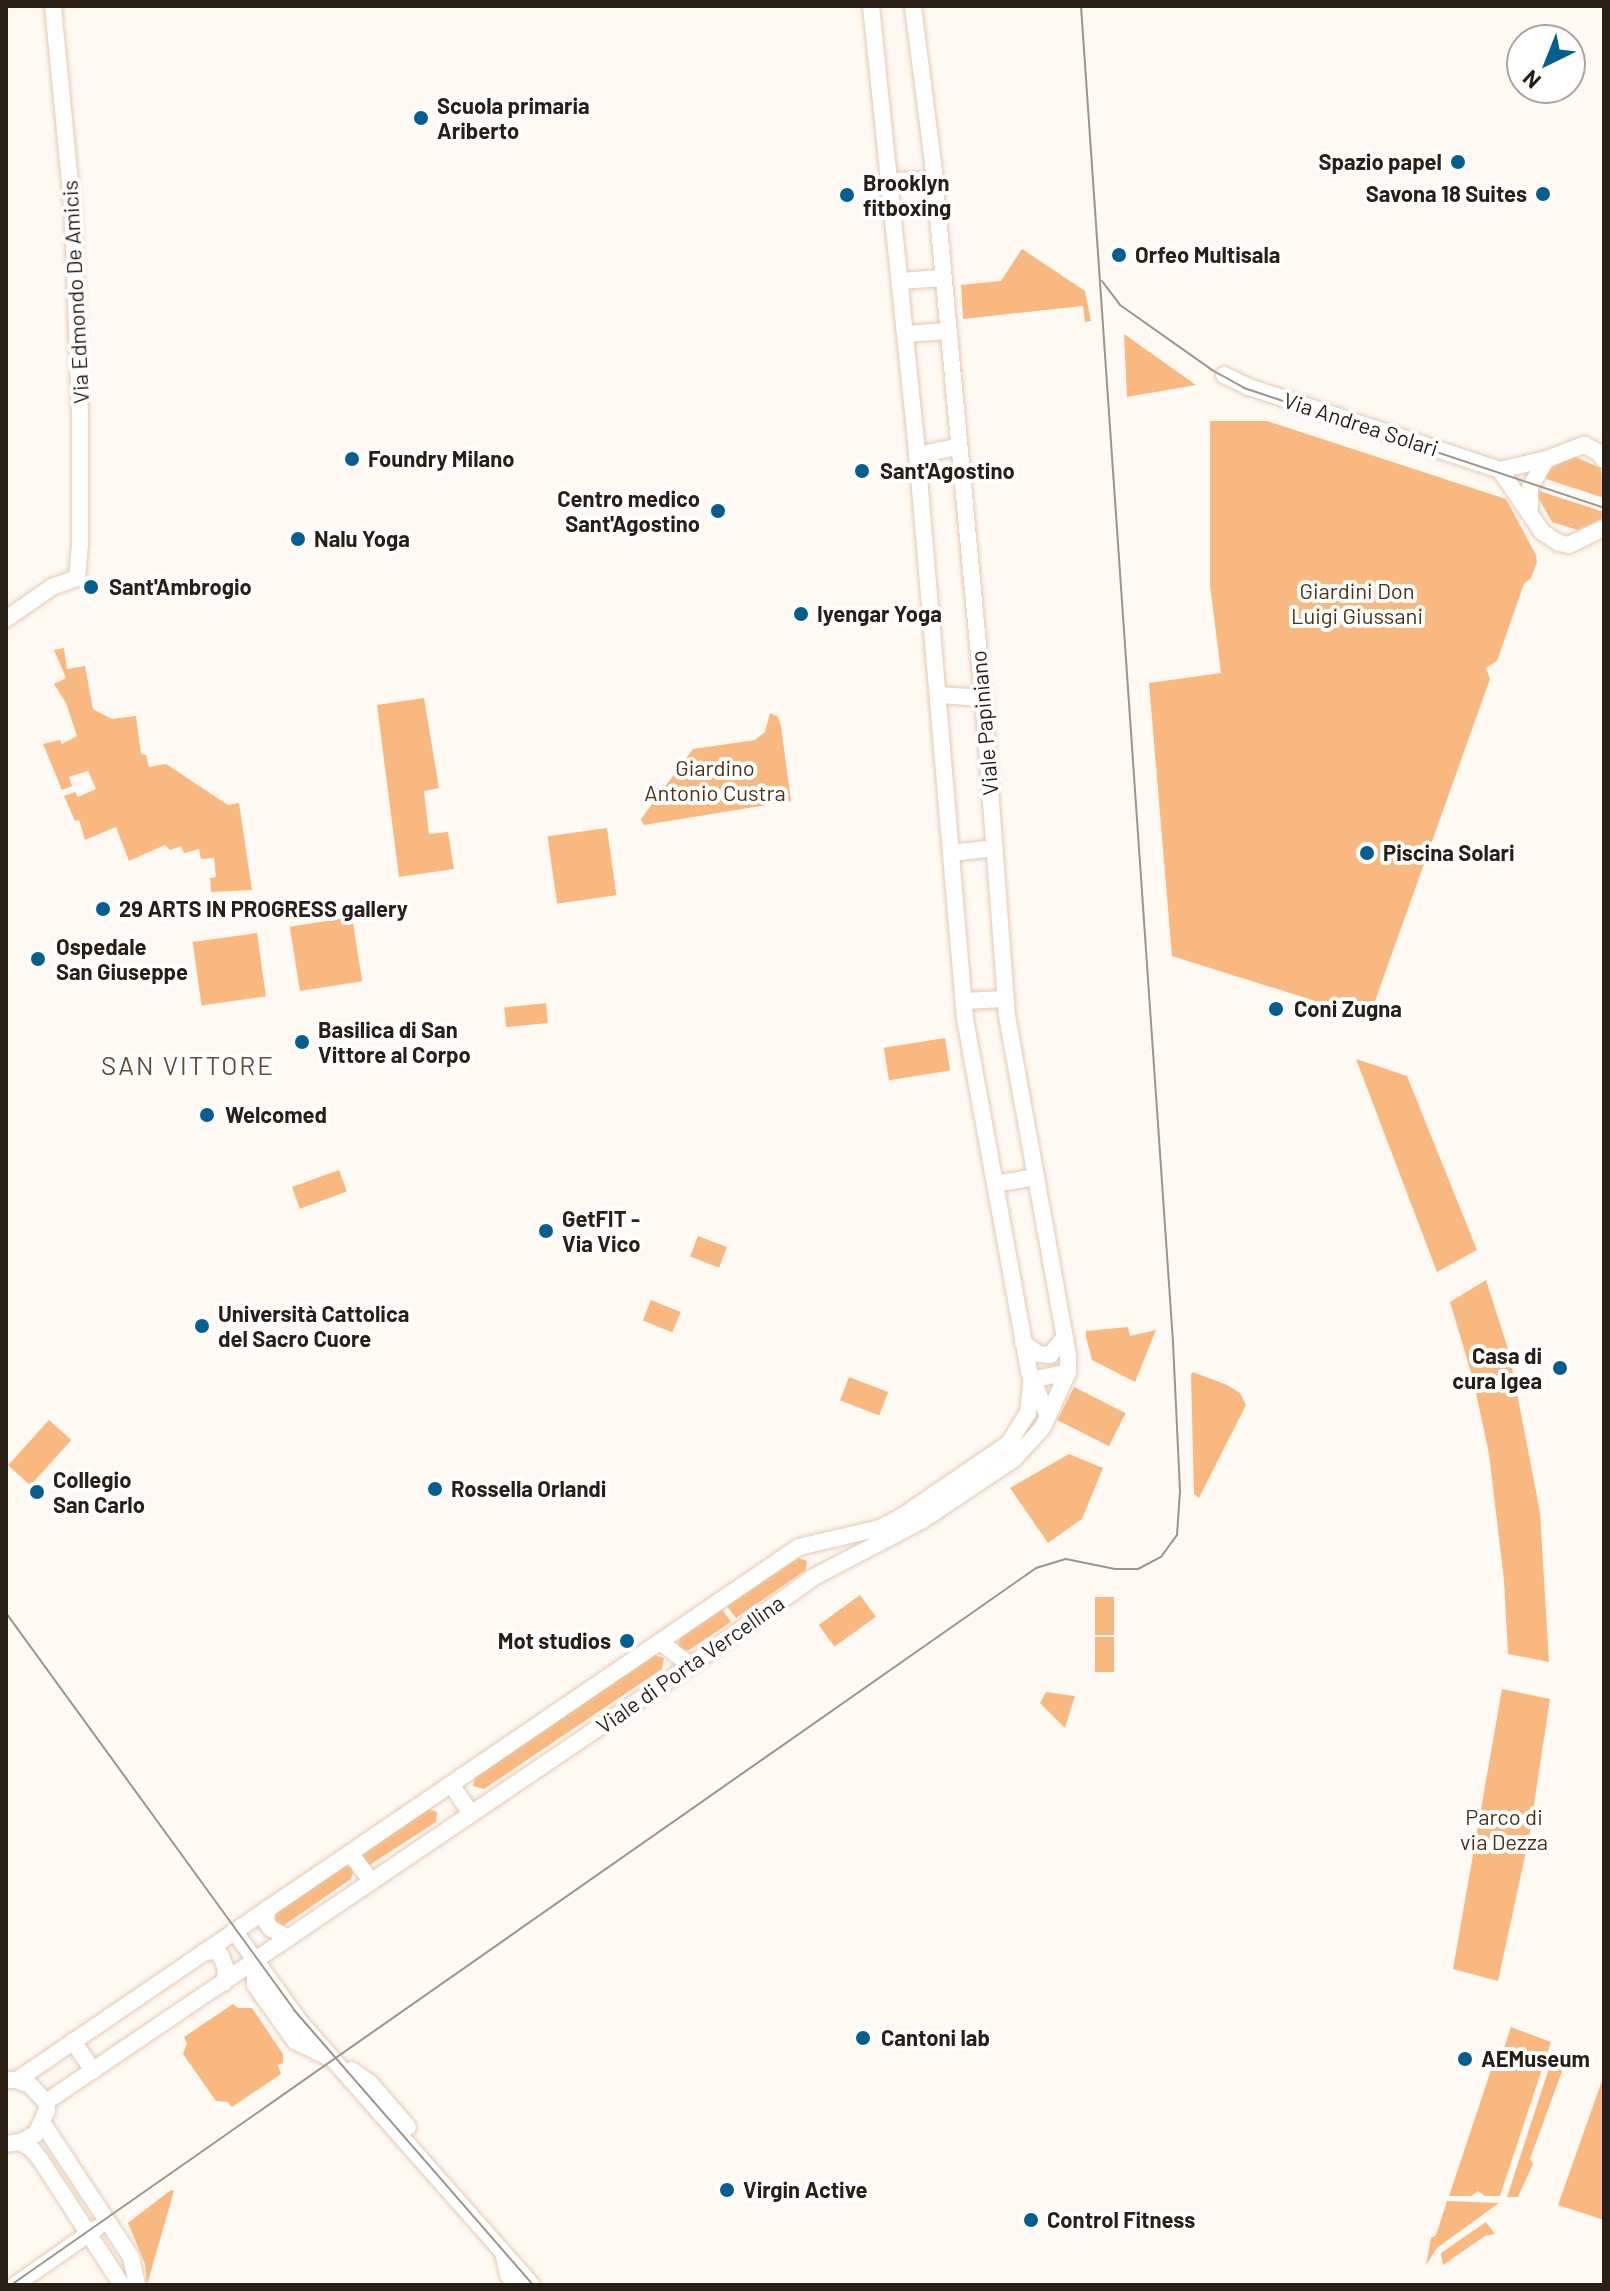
<!DOCTYPE html>
<html>
<head>
<meta charset="utf-8">
<style>
	body { margin:0 }
	#map { position:relative; width:1610px; height:2291px; overflow:hidden; background:#fff9f4; font-family:Barlow,sans-serif }
	div>[style] { position:absolute }
	[style*='--x'] { left:calc(var(--x)*1px); top:calc(var(--y)*1px); width:calc(var(--w)*1px); rotate:calc(var(--a)*1deg) }
	.green>* { inset:0; background:#f8b87f; transform-origin:0 0 }
	.roads { filter:drop-shadow(0 0 2px #e6c9b0) drop-shadow(0 0 2px #e6c9b0) }
	.secondary>* { height:16px; margin:-8px; padding:0 8px; transform-origin:8px; border-radius:8px; background:#fff }
	.tram>* { height:2px; margin:-1px; padding:0 1px; transform-origin:1px; border-radius:1px; background:#9c948d }
	.dots>* { width:22px; height:22px; translate:-50% -50%; box-sizing:border-box; border:4px solid #fff; border-radius:50% }
	span { translate:-50% -50%; white-space:nowrap; text-align:center; line-height:1.15; -webkit-text-stroke:8px #fff; paint-order:stroke }
	.poi-label { font-size:22px; color:#2a1f16; font-weight:700 }
	.left { translate:0 -50%; text-align:left }
	.right { translate:-100% -50%; text-align:right }
	.street-label { font-size:22px; color:#2a1f16 }
	.park-label { font-size:22px; color:#513214 }
	.quarter-label { font-size:26px; color:#644b36; letter-spacing:2px }
	.frame { position:absolute; inset:0; border:8px solid #2a1f16; pointer-events:none }
	.north { position:absolute; left:1506px; top:24px; width:80px; height:80px; box-sizing:border-box; background:#fff; border:2px solid #aaa5a2; border-radius:50%; rotate:223deg; font-size:22px; font-weight:700; line-height:32px; text-align:center; color:#2a1f16 }
	.north::after { content:''; display:block; margin:auto; width:28px; height:36px; background:#045f90; clip-path:polygon(50% 0,100% 100%,50% 72%,0 100%) }
</style>
</head>
<body>
<div id="map">
	<div class="green">
		<div style="clip-path:polygon(1022px 249px,1085px 291px,1091px 321px,1085px 322px,1083px 306px,963px 319px,961px 285px,1001px 281px)"></div>
		<div style="clip-path:polygon(1124px 334px,1196px 385px,1127px 397px)"></div>
		<div style="clip-path:polygon(1210px 421px,1267px 421px,1506px 499px,1536px 555px,1537px 562px,1531px 578px,1524px 584px,1497px 661px,1486px 668px,1490px 679px,1369px 1018px,1172px 956px,1149px 683px,1221px 673px,1210px 585px)"></div>
		<div style="clip-path:polygon(1573px 456px,1601px 468px,1604px 498px,1543px 478px,1544px 472px)"></div>
		<div style="clip-path:polygon(1539px 491px,1604px 512px,1604px 518px,1578px 530px,1552px 522px,1538px 497px)"></div>
		<div style="clip-path:polygon(64px 648px,67px 669px,85px 666px,93px 709px,112px 719px,136px 716px,141px 754px,146px 755px,149px 767px,166px 764px,228px 805px,239px 803px,252px 890px,211px 892px,210px 878px,216px 877px,214px 858px,201px 859px,199px 849px,184px 853px,181px 846px,170px 850px,165px 845px,129px 861px,116px 827px,85px 840px,79px 820px,75px 821px,64px 796px,75px 792px,78px 797px,96px 789px,88px 771px,69px 777px,72px 786px,62px 790px,43px 744px,60px 740px,62px 744px,77px 736px,66px 703px,54px 684px,66px 678px,54px 650px)"></div>
		<div style="clip-path:polygon(424px 698px,439px 788px,424px 791px,429px 834px,448px 832px,454px 869px,399px 877px,377px 705px)"></div>
		<div style="clip-path:polygon(770px 713px,778px 717px,781px 726px,791px 801px,644px 825px,641px 819px,693px 749px,755px 740px,765px 732px)"></div>
		<div style="left:607px;top:828px;width:68px;height:60px;rotate:82deg"></div>
		<div style="left:352px;top:917px;width:65px;height:63px;rotate:81deg"></div>
		<div style="left:257px;top:933px;width:64px;height:65px;rotate:82deg"></div>
		<div style="left:546px;top:1003px;width:20px;height:42px;rotate:84deg"></div>
		<div style="left:945px;top:1038px;width:33px;height:62px;rotate:81deg"></div>
		<div style="clip-path:polygon(1356px 1059px,1407px 1076px,1477px 1250px,1437px 1272px)"></div>
		<div style="left:339px;top:1170px;width:23px;height:50px;rotate:70deg"></div>
		<div style="left:698px;top:1236px;width:31px;height:22px;rotate:21deg"></div>
		<div style="clip-path:polygon(1486px 1280px,1509px 1352px,1540px 1512px,1549px 1662px,1508px 1654px,1504px 1580px,1489px 1454px,1473px 1379px,1450px 1302px)"></div>
		<div style="left:651px;top:1300px;width:32px;height:22px;rotate:22deg"></div>
		<div style="clip-path:polygon(1128px 1327px,1130px 1336px,1156px 1330px,1135px 1382px,1092px 1360px,1086px 1337px,1086px 1331px)"></div>
		<div style="clip-path:polygon(1193px 1372px,1227px 1385px,1240px 1393px,1246px 1405px,1199px 1498px,1194px 1494px,1191px 1375px)"></div>
		<div style="left:849px;top:1377px;width:42px;height:25px;rotate:21deg"></div>
		<div style="left:1074px;top:1387px;width:58px;height:37px;rotate:27deg"></div>
		<div style="left:49px;top:1420px;width:30px;height:61px;rotate:42deg"></div>
		<div style="clip-path:polygon(1069px 1454px,1103px 1468px,1082px 1519px,1048px 1543px,1010px 1488px)"></div>
		<div style="clip-path:polygon(798px 1558px,807px 1561px,806px 1570px,736px 1618px,727px 1606px)"></div>
		<div style="left:860px;top:1595px;width:27px;height:51px;rotate:54deg"></div>
		<div style="left:1095px;top:1597px;width:19px;height:38px"></div>
		<div style="clip-path:polygon(722px 1609px,731px 1622px,689px 1650px,682px 1650px,678px 1644px,681px 1637px)"></div>
		<div style="left:1095px;top:1637px;width:19px;height:35px"></div>
		<div style="clip-path:polygon(655px 1655px,664px 1658px,662px 1669px,484px 1789px,473px 1786px,475px 1777px)"></div>
		<div style="clip-path:polygon(1502px 1689px,1550px 1699px,1529px 1838px,1498px 1981px,1453px 1969px)"></div>
		<div style="clip-path:polygon(1046px 1692px,1075px 1696px,1065px 1728px,1040px 1703px)"></div>
		<div style="clip-path:polygon(428px 1809px,437px 1812px,436px 1822px,368px 1866px,361px 1856px,364px 1852px)"></div>
		<div style="clip-path:polygon(345px 1865px,354px 1869px,351px 1879px,280px 1928px,269px 1917px)"></div>
		<div style="clip-path:polygon(233px 2004px,238px 2008px,252px 2008px,283px 2054px,283px 2063px,278px 2065px,281px 2074px,232px 2107px,228px 2102px,216px 2101px,183px 2054px,187px 2043px,184px 2037px)"></div>
		<div style="clip-path:polygon(1511px 2027px,1551px 2042px,1500px 2196px,1485px 2196px,1478px 2191px,1471px 2196px,1449px 2196px,1493px 2064px,1498px 2066px)"></div>
		<div style="clip-path:polygon(1551px 2062px,1564px 2066px,1530px 2159px,1533px 2164px,1518px 2197px,1507px 2197px)"></div>
		<div style="clip-path:polygon(1604px 2075px,1604px 2220px,1558px 2205px)"></div>
		<div style="clip-path:polygon(171px 2190px,174px 2191px,147px 2285px,145px 2264px,128px 2223px)"></div>
		<div style="clip-path:polygon(1447px 2201px,1499px 2203px,1437px 2248px,1426px 2265px,1431px 2238px,1436px 2235px)"></div>
		<div style="clip-path:polygon(1486px 2222px,1495px 2234px,1485px 2236px,1443px 2265px,1441px 2253px)"></div>
	</div>
	<div class="roads">
		<div class="secondary">
			<div style="--x:871;--y:6;--w:426;--a:84.1"></div>
			<div style="--x:915;--y:430;--w:591;--a:85.15"></div>
			<div style="--x:965;--y:1019;--w:359;--a:79.7"></div>
			<div style="--x:1029;--y:1372;--w:48;--a:66.6"></div>
			<div style="--x:890;--y:181;--w:45;--a:-1.3"></div>
			<div style="--x:900;--y:281;--w:43;--a:-4"></div>
			<div style="--x:905;--y:334;--w:42;--a:-4.1"></div>
			<div style="--x:1224;--y:375;--w:28;--a:26"></div>
			<div style="--x:1249;--y:387;--w:264;--a:18.3"></div>
			<div style="--x:1500;--y:470;--w:48;--a:-13.2"></div>
			<div style="--x:1547;--y:459;--w:40;--a:-21"></div>
			<div style="--x:1584;--y:445;--w:16;--a:27"></div>
			<div style="--x:1598;--y:452;--w:10;--a:53"></div>
			<div style="--x:917;--y:455;--w:41;--a:-11.3"></div>
			<div style="--x:1500;--y:470;--w:75;--a:55.9"></div>
			<div style="--x:1542;--y:532;--w:20;--a:33"></div>
			<div style="--x:1559;--y:543;--w:10;--a:11"></div>
			<div style="--x:1569;--y:545;--w:39;--a:-26"></div>
			<div style="--x:1530;--y:509;--w:22;--a:-90"></div>
			<div style="--x:1530;--y:487;--w:33;--a:-59"></div>
			<div style="--x:6;--y:619;--w:56;--a:-34.8"></div>
			<div style="--x:52;--y:587;--w:27;--a:-20"></div>
			<div style="--x:77;--y:578;--w:33;--a:-85"></div>
			<div style="--x:80;--y:545;--w:130;--a:-90"></div>
			<div style="--x:80;--y:415;--w:201;--a:-92"></div>
			<div style="--x:73;--y:214;--w:209;--a:-95.5"></div>
			<div style="--x:939;--y:695;--w:44;--a:3.9"></div>
			<div style="--x:951;--y:853;--w:44;--a:-6.5"></div>
			<div style="--x:964;--y:1001;--w:41;--a:-2.8"></div>
			<div style="--x:995;--y:1184;--w:42;--a:-9.7"></div>
			<div style="--x:1023;--y:1343;--w:19;--a:35"></div>
			<div style="--x:1039;--y:1354;--w:11;--a:5"></div>
			<div style="--x:1050;--y:1355;--w:23;--a:-50"></div>
			<div style="--x:1031;--y:1380;--w:38;--a:-12"></div>
			<div style="--x:660;--y:1642;--w:39;--a:37"></div>
			<div style="--x:451;--y:1784;--w:36;--a:56"></div>
			<div style="--x:350;--y:1853;--w:35;--a:53"></div>
			<div style="--x:268;--y:1908;--w:13;--a:99"></div>
			<div style="--x:266;--y:1921;--w:8;--a:60"></div>
			<div style="--x:270;--y:1928;--w:21;--a:29"></div>
			<div style="--x:234;--y:1931;--w:112;--a:54"></div>
			<div style="--x:300;--y:2022;--w:351;--a:48.6"></div>
			<div style="--x:204;--y:1952;--w:12;--a:-5"></div>
			<div style="--x:216;--y:1951;--w:7;--a:45"></div>
			<div style="--x:221;--y:1956;--w:14;--a:69"></div>
			<div style="--x:226;--y:1969;--w:14;--a:98"></div>
			<div style="--x:255;--y:1960;--w:25;--a:90"></div>
			<div style="--x:255;--y:1985;--w:69;--a:54.5"></div>
			<div style="--x:295;--y:2041;--w:37;--a:26"></div>
			<div style="--x:73;--y:2041;--w:36;--a:56"></div>
			<div style="--x:351;--y:2070;--w:23;--a:34"></div>
			<div style="--x:370;--y:2083;--w:58;--a:49.2"></div>
			<div style="--x:6;--y:2080;--w:11;--a:0"></div>
			<div style="--x:17;--y:2080;--w:14;--a:21"></div>
			<div style="--x:30;--y:2085;--w:23;--a:47"></div>
			<div style="--x:46;--y:2102;--w:8;--a:83"></div>
			<div style="--x:47;--y:2110;--w:26;--a:115"></div>
			<div style="--x:36;--y:2134;--w:18;--a:153"></div>
			<div style="--x:20;--y:2142;--w:14;--a:172"></div>
			<div style="--x:17;--y:2080;--w:946;--a:-34.28"></div>
			<div style="--x:799;--y:1547;--w:83;--a:-13.2"></div>
			<div style="--x:880;--y:1528;--w:24;--a:-28"></div>
			<div style="--x:901;--y:1517;--w:131;--a:-34.4"></div>
			<div style="--x:1009;--y:1443;--w:36;--a:-58"></div>
			<div style="--x:1028;--y:1413;--w:31;--a:-84"></div>
			<div style="--x:46;--y:2102;--w:779;--a:-34.12"></div>
			<div style="--x:691;--y:1665;--w:151;--a:-35.6"></div>
			<div style="--x:814;--y:1577;--w:121;--a:-27.6"></div>
			<div style="--x:921;--y:1521;--w:112;--a:-33.7"></div>
			<div style="--x:1014;--y:1459;--w:43;--a:-47.8"></div>
			<div style="--x:1043;--y:1427;--w:60;--a:-65.6"></div>
			<div style="--x:1068;--y:1372;--w:17;--a:-90"></div>
			<div style="--x:1068;--y:1355;--w:345;--a:-100.2"></div>
			<div style="--x:1007;--y:1015;--w:318;--a:-94.3"></div>
			<div style="--x:983;--y:698;--w:537;--a:-95.34"></div>
			<div style="--x:933;--y:163;--w:158;--a:-97.3"></div>
			<div style="--x:43;--y:2124;--w:159;--a:56.5"></div>
			<div style="--x:131;--y:2257;--w:29;--a:78"></div>
			<div style="--x:20;--y:2142;--w:14;--a:30"></div>
			<div style="--x:32;--y:2149;--w:16;--a:52"></div>
			<div style="--x:42;--y:2162;--w:147;--a:57"></div>
			<div style="--x:503;--y:2253;--w:23;--a:77"></div>
			<div style="--x:508;--y:2275;--w:13;--a:51"></div>
			<div style="--x:15;--y:2285;--w:100;--a:-34.8"></div>
		</div>
	</div>
	<div class="tram">
		<div style="--x:1102;--y:281;--w:30;--a:53"></div>
		<div style="--x:1120;--y:305;--w:113;--a:35.2"></div>
		<div style="--x:1212;--y:370;--w:37;--a:29"></div>
		<div style="--x:1244;--y:388;--w:379;--a:18.4"></div>
		<div style="--x:6;--y:1613;--w:490;--a:54"></div>
		<div style="--x:294;--y:2010;--w:364;--a:49"></div>
		<div style="--x:11;--y:2285;--w:1251;--a:-34.97"></div>
		<div style="--x:1036;--y:1568;--w:31;--a:-17"></div>
		<div style="--x:1066;--y:1559;--w:50;--a:11.5"></div>
		<div style="--x:1115;--y:1569;--w:23;--a:0"></div>
		<div style="--x:1138;--y:1569;--w:26;--a:-28"></div>
		<div style="--x:1161;--y:1557;--w:27;--a:-54"></div>
		<div style="--x:1177;--y:1535;--w:44;--a:-86.1"></div>
		<div style="--x:1180;--y:1491;--w:149;--a:-92.7"></div>
		<div style="--x:1173;--y:1342;--w:1339;--a:-93.94"></div>
	</div>
	<div class="dots">
		<div style="left:421px;top:118px;background:#045f90"></div>
		<div style="left:1458px;top:162px;background:#045f90"></div>
		<div style="left:1543px;top:194px;background:#045f90"></div>
		<div style="left:847px;top:195px;background:#045f90"></div>
		<div style="left:1119px;top:255px;background:#045f90"></div>
		<div style="left:352px;top:459px;background:#045f90"></div>
		<div style="left:862px;top:471px;background:#045f90"></div>
		<div style="left:718px;top:511px;background:#045f90"></div>
		<div style="left:298px;top:539px;background:#045f90"></div>
		<div style="left:91px;top:587px;background:#045f90"></div>
		<div style="left:801px;top:614px;background:#045f90"></div>
		<div style="left:1367px;top:853px;background:#045f90"></div>
		<div style="left:103px;top:909px;background:#045f90"></div>
		<div style="left:38px;top:959px;background:#045f90"></div>
		<div style="left:1276px;top:1009px;background:#045f90"></div>
		<div style="left:302px;top:1042px;background:#045f90"></div>
		<div style="left:207px;top:1115px;background:#045f90"></div>
		<div style="left:546px;top:1231px;background:#045f90"></div>
		<div style="left:202px;top:1326px;background:#045f90"></div>
		<div style="left:1560px;top:1368px;background:#045f90"></div>
		<div style="left:435px;top:1489px;background:#045f90"></div>
		<div style="left:37px;top:1492px;background:#045f90"></div>
		<div style="left:627px;top:1641px;background:#045f90"></div>
		<div style="left:863px;top:2038px;background:#045f90"></div>
		<div style="left:1465px;top:2059px;background:#045f90"></div>
		<div style="left:727px;top:2190px;background:#045f90"></div>
		<div style="left:1031px;top:2220px;background:#045f90"></div>
	</div>
	<div class="poi-label">
		<span class="left" style="left:437px;top:118px">Scuola primaria<br>Ariberto</span>
		<span class="right" style="left:1442px;top:162px">Spazio papel</span>
		<span class="left" style="left:863px;top:195px">Brooklyn<br>fitboxing</span>
		<span class="right" style="left:1527px;top:194px">Savona 18 Suites</span>
		<span class="left" style="left:1135px;top:255px">Orfeo Multisala</span>
		<span class="left" style="left:368px;top:459px">Foundry Milano</span>
		<span class="left" style="left:880px;top:471px">Sant'Agostino</span>
		<span class="right" style="left:700px;top:511px">Centro medico<br>Sant'Agostino</span>
		<span class="left" style="left:314px;top:539px">Nalu Yoga</span>
		<span class="left" style="left:109px;top:587px">Sant'Ambrogio</span>
		<span class="left" style="left:817px;top:614px">Iyengar Yoga</span>
		<span class="left" style="left:1383px;top:853px">Piscina Solari</span>
		<span class="left" style="left:119px;top:909px">29 ARTS IN PROGRESS gallery</span>
		<span class="left" style="left:56px;top:959px">Ospedale<br>San Giuseppe</span>
		<span class="left" style="left:1294px;top:1009px">Coni Zugna</span>
		<span class="left" style="left:318px;top:1042px">Basilica di San<br>Vittore al Corpo</span>
		<span class="left" style="left:225px;top:1115px">Welcomed</span>
		<span class="left" style="left:562px;top:1231px">GetFIT -<br>Via Vico</span>
		<span class="left" style="left:218px;top:1326px">Università Cattolica<br>del Sacro Cuore</span>
		<span class="right" style="left:1542px;top:1368px">Casa di<br>cura Igea</span>
		<span class="left" style="left:53px;top:1492px">Collegio<br>San Carlo</span>
		<span class="left" style="left:451px;top:1489px">Rossella Orlandi</span>
		<span class="right" style="left:611px;top:1641px">Mot studios</span>
		<span class="left" style="left:881px;top:2038px">Cantoni lab</span>
		<span class="left" style="left:1481px;top:2059px">AEMuseum</span>
		<span class="left" style="left:743px;top:2190px">Virgin Active</span>
		<span class="left" style="left:1047px;top:2220px">Control Fitness</span>
	</div>
	<div class="street-label">
		<span style="left:75px;top:292px;rotate:-93deg">Via Edmondo De Amicis</span>
		<span style="left:1361px;top:424px;rotate:18deg">Via Andrea Solari</span>
		<span style="left:984px;top:723px;rotate:-95deg">Viale Papiniano</span>
		<span style="left:690px;top:1664px;rotate:-35deg">Viale di Porta Vercellina</span>
	</div>
	<div class="park-label">
		<span style="left:1357px;top:603px">Giardini Don<br>Luigi Giussani</span>
		<span style="left:715px;top:780px">Giardino<br>Antonio Custra</span>
		<span style="left:1504px;top:1829px">Parco di<br>via Dezza</span>
	</div>
	<div class="quarter-label">
		<span style="left:188px;top:1065px">SAN VITTORE</span>
	</div>
	<div class="frame"></div>
	<div class="north">N</div>
</div>
</body>
</html>
